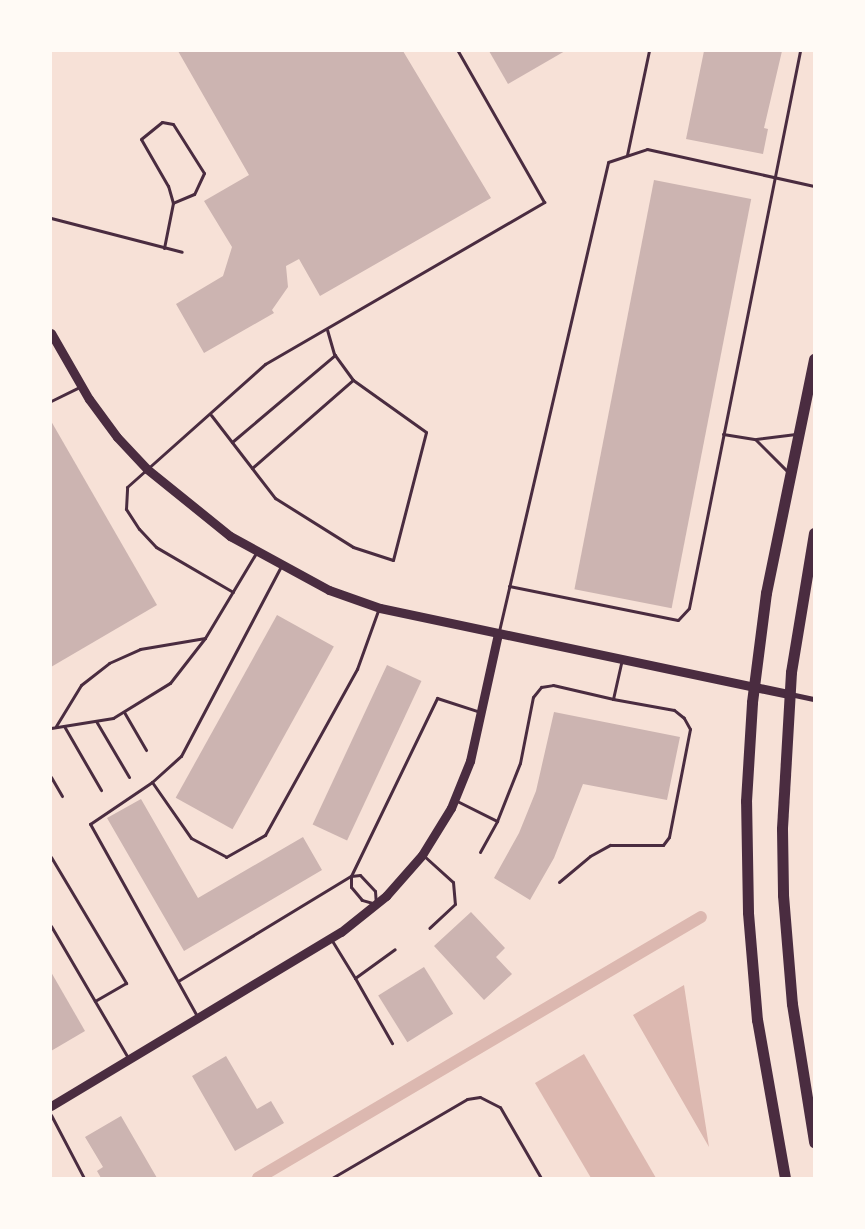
<!DOCTYPE html>
<html>
<head>
<meta charset="utf-8">
<style>
	body { margin:0 }
	#map { position:relative; width:865px; height:1229px; overflow:hidden; background:#f7e1d7; font-family:"Space Grotesk",sans-serif }
	div>[style] { position:absolute }
	[style*='--x'] { left:calc(var(--x)*1px); top:calc(var(--y)*1px); width:calc(var(--w)*1px); rotate:calc(var(--a)*1deg) }
	.water>* { inset:0; background:#dcb8b0 }
	.canal>* { height:12px; margin:-6px; padding:0 6px; transform-origin:6px; border-radius:6px; background:#dcb8b0 }
	.building>* { inset:0; background:#ccb4b1; transform-origin:0 0 }
	.service>* { height:3px; margin:-1.5px; padding:0 1.5px; transform-origin:1.5px; border-radius:1.5px; background:#4a2c40 }
	.minor>* { height:5px; margin:-2.5px; padding:0 2.5px; transform-origin:2.5px; border-radius:2.5px; background:#4a2c40 }
	.tertiary>* { height:9px; margin:-4.5px; padding:0 4.5px; transform-origin:4.5px; border-radius:4.5px; background:#4a2c40 }
	.trunk>* { height:11px; margin:-5.5px; padding:0 5.5px; transform-origin:5.5px; border-radius:5.5px; background:#4a2c40 }
	span { translate:-50% -50%; white-space:nowrap; text-align:center; line-height:1.15; -webkit-text-stroke:4px #fffaf5; paint-order:stroke }
	.frame { position:absolute; inset:0; border:52px solid #fffaf5; pointer-events:none }
</style>
</head>
<body>
<div id="map">
	<div class="water">
		<div style="clip-path:polygon(684px 985px,692px 1038px,709px 1147px,633px 1015px)"></div>
		<div style="clip-path:polygon(584px 1054px,656px 1178px,591px 1178px,535px 1083px)"></div>
	</div>
	<div class="canal">
		<div style="--x:258;--y:1178;--w:514;--a:-30.51"></div>
	</div>
	<div class="building">
		<div style="clip-path:polygon(178px 51px,403px 51px,491px 198px,320px 296px,299px 259px,286px 266px,288px 287px,272px 310px,274px 313px,204px 353px,176px 304px,223px 276px,232px 247px,204px 201px,249px 175px)"></div>
		<div style="clip-path:polygon(489px 51px,565px 51px,508px 84px)"></div>
		<div style="clip-path:polygon(704px 51px,782px 51px,764px 128px,768px 129px,763px 154px,686px 139px)"></div>
		<div style="left:654px;top:180px;width:99px;height:417px;rotate:11deg"></div>
		<div style="clip-path:polygon(51px 421px,157px 605px,51px 667px)"></div>
		<div style="left:277px;top:615px;width:65px;height:209px;rotate:29deg"></div>
		<div style="left:387px;top:665px;width:38px;height:176px;rotate:25deg"></div>
		<div style="clip-path:polygon(554px 712px,680px 737px,667px 800px,583px 784px,554px 858px,530px 900px,494px 878px,519px 833px,536px 791px)"></div>
		<div style="clip-path:polygon(141px 799px,198px 898px,303px 837px,322px 870px,184px 951px,107px 818px)"></div>
		<div style="clip-path:polygon(471px 912px,505px 948px,496px 957px,512px 974px,484px 1000px,434px 946px)"></div>
		<div style="left:424px;top:967px;width:55px;height:54px;rotate:58deg"></div>
		<div style="clip-path:polygon(51px 972px,85px 1031px,51px 1051px)"></div>
		<div style="clip-path:polygon(226px 1056px,257px 1109px,271px 1101px,284px 1123px,235px 1151px,192px 1076px)"></div>
		<div style="clip-path:polygon(121px 1116px,157px 1178px,101px 1178px,97px 1171px,103px 1167px,85px 1137px)"></div>
	</div>
	<div class="service">
		<div style="--x:627;--y:155;--w:106;--a:-78.1"></div>
		<div style="--x:51;--y:218;--w:135;--a:14.5"></div>
		<div style="--x:164;--y:248;--w:46;--a:-78.7"></div>
		<div style="--x:173;--y:203;--w:18;--a:-106"></div>
		<div style="--x:168;--y:186;--w:54;--a:-119.9"></div>
		<div style="--x:141;--y:139;--w:27;--a:-39"></div>
		<div style="--x:162;--y:122;--w:11;--a:10"></div>
		<div style="--x:173;--y:124;--w:58;--a:57.7"></div>
		<div style="--x:204;--y:173;--w:23;--a:115"></div>
		<div style="--x:194;--y:194;--w:23;--a:157"></div>
		<div style="--x:51;--y:401;--w:32;--a:-26"></div>
		<div style="--x:211;--y:415;--w:105;--a:52.4"></div>
		<div style="--x:275;--y:498;--w:92;--a:32.1"></div>
		<div style="--x:353;--y:547;--w:42;--a:18"></div>
		<div style="--x:393;--y:560;--w:132;--a:-75.5"></div>
		<div style="--x:426;--y:432;--w:90;--a:-144.5"></div>
		<div style="--x:353;--y:380;--w:32;--a:-126"></div>
		<div style="--x:334;--y:354;--w:25;--a:-106"></div>
		<div style="--x:723;--y:434;--w:33;--a:9"></div>
		<div style="--x:756;--y:439;--w:40;--a:-7.1"></div>
		<div style="--x:756;--y:440;--w:44;--a:45"></div>
		<div style="--x:232;--y:442;--w:135;--a:-40.2"></div>
		<div style="--x:252;--y:468;--w:134;--a:-41.1"></div>
		<div style="--x:509;--y:586;--w:172;--a:11.4"></div>
		<div style="--x:678;--y:620;--w:16;--a:-47"></div>
		<div style="--x:689;--y:608;--w:568;--a:-78.73"></div>
		<div style="--x:233;--y:592;--w:89;--a:-149.7"></div>
		<div style="--x:156;--y:547;--w:25;--a:-133"></div>
		<div style="--x:139;--y:529;--w:24;--a:-123"></div>
		<div style="--x:126;--y:509;--w:22;--a:-87"></div>
		<div style="--x:127;--y:487;--w:185;--a:-41.7"></div>
		<div style="--x:265;--y:364;--w:323;--a:-30.1"></div>
		<div style="--x:544;--y:202;--w:174;--a:-119.7"></div>
		<div style="--x:499;--y:631;--w:481;--a:-76.9"></div>
		<div style="--x:608;--y:162;--w:41;--a:-18.4"></div>
		<div style="--x:647;--y:149;--w:171;--a:12.5"></div>
		<div style="--x:124;--y:712;--w:44;--a:59.9"></div>
		<div style="--x:96;--y:721;--w:65;--a:59.5"></div>
		<div style="--x:56;--y:726;--w:48;--a:-58.6"></div>
		<div style="--x:81;--y:685;--w:36;--a:-38"></div>
		<div style="--x:109;--y:663;--w:34;--a:-24"></div>
		<div style="--x:140;--y:649;--w:66;--a:-9.6"></div>
		<div style="--x:64;--y:726;--w:74;--a:60"></div>
		<div style="--x:51;--y:728;--w:63;--a:-9.2"></div>
		<div style="--x:113;--y:718;--w:67;--a:-31.6"></div>
		<div style="--x:170;--y:683;--w:57;--a:-52.1"></div>
		<div style="--x:205;--y:638;--w:99;--a:-59"></div>
		<div style="--x:51;--y:777;--w:22;--a:60"></div>
		<div style="--x:152;--y:782;--w:68;--a:55.1"></div>
		<div style="--x:191;--y:838;--w:40;--a:28"></div>
		<div style="--x:226;--y:857;--w:45;--a:-29.4"></div>
		<div style="--x:265;--y:835;--w:190;--a:-61"></div>
		<div style="--x:357;--y:669;--w:65;--a:-70.2"></div>
		<div style="--x:457;--y:801;--w:45;--a:26.6"></div>
		<div style="--x:497;--y:821;--w:62;--a:-68.4"></div>
		<div style="--x:520;--y:763;--w:67;--a:-78.9"></div>
		<div style="--x:533;--y:697;--w:13;--a:-51"></div>
		<div style="--x:541;--y:687;--w:12;--a:-9"></div>
		<div style="--x:553;--y:685;--w:62;--a:13.1"></div>
		<div style="--x:480;--y:852;--w:35;--a:-61"></div>
		<div style="--x:423;--y:855;--w:40;--a:42"></div>
		<div style="--x:453;--y:882;--w:22;--a:85"></div>
		<div style="--x:455;--y:904;--w:35;--a:137"></div>
		<div style="--x:51;--y:857;--w:147;--a:59.2"></div>
		<div style="--x:126;--y:983;--w:36;--a:150"></div>
		<div style="--x:360;--y:875;--w:22;--a:47"></div>
		<div style="--x:375;--y:891;--w:13;--a:86"></div>
		<div style="--x:376;--y:904;--w:15;--a:-164"></div>
		<div style="--x:362;--y:900;--w:17;--a:-130"></div>
		<div style="--x:351;--y:887;--w:11;--a:-90"></div>
		<div style="--x:351;--y:876;--w:9;--a:-6"></div>
		<div style="--x:559;--y:882;--w:40;--a:-40"></div>
		<div style="--x:590;--y:856;--w:23;--a:-29"></div>
		<div style="--x:610;--y:845;--w:53;--a:0"></div>
		<div style="--x:663;--y:845;--w:10;--a:-53"></div>
		<div style="--x:669;--y:837;--w:110;--a:-79"></div>
		<div style="--x:690;--y:729;--w:13;--a:-119"></div>
		<div style="--x:684;--y:718;--w:13;--a:-141"></div>
		<div style="--x:674;--y:710;--w:62;--a:-169.8"></div>
		<div style="--x:613;--y:699;--w:41;--a:-77.3"></div>
		<div style="--x:51;--y:926;--w:153;--a:59.7"></div>
		<div style="--x:331;--y:939;--w:46;--a:58.4"></div>
		<div style="--x:355;--y:978;--w:49;--a:-35.9"></div>
		<div style="--x:355;--y:978;--w:75;--a:60.4"></div>
		<div style="--x:178;--y:981;--w:202;--a:-31.3"></div>
		<div style="--x:351;--y:876;--w:198;--a:-64.2"></div>
		<div style="--x:437;--y:698;--w:45;--a:18"></div>
		<div style="--x:197;--y:1016;--w:220;--a:-119.1"></div>
		<div style="--x:90;--y:824;--w:75;--a:-34.1"></div>
		<div style="--x:152;--y:782;--w:39;--a:-42"></div>
		<div style="--x:181;--y:756;--w:215;--a:-62.2"></div>
		<div style="--x:51;--y:1115;--w:71;--a:62.4"></div>
		<div style="--x:332;--y:1178;--w:156;--a:-30.3"></div>
		<div style="--x:467;--y:1099;--w:13;--a:-9"></div>
		<div style="--x:480;--y:1097;--w:22;--a:27"></div>
		<div style="--x:500;--y:1107;--w:82;--a:60"></div>
	</div>
	<div class="minor">
		<div style="--x:790;--y:694;--w:25;--a:12"></div>
	</div>
	<div class="tertiary">
		<div style="--x:51;--y:333;--w:76;--a:60.1"></div>
		<div style="--x:89;--y:399;--w:47;--a:53.6"></div>
		<div style="--x:117;--y:437;--w:44;--a:46.8"></div>
		<div style="--x:147;--y:469;--w:107;--a:38.9"></div>
		<div style="--x:230;--y:536;--w:113;--a:28.6"></div>
		<div style="--x:329;--y:590;--w:54;--a:19.4"></div>
		<div style="--x:380;--y:608;--w:418;--a:11.9"></div>
		<div style="--x:51;--y:1106;--w:338;--a:-31"></div>
		<div style="--x:341;--y:932;--w:58;--a:-38.7"></div>
		<div style="--x:386;--y:896;--w:55;--a:-48.7"></div>
		<div style="--x:422;--y:855;--w:55;--a:-58.3"></div>
		<div style="--x:451;--y:808;--w:51;--a:-68"></div>
		<div style="--x:470;--y:761;--w:130;--a:-77.6"></div>
	</div>
	<div class="trunk">
		<div style="--x:814;--y:533;--w:141;--a:99.4"></div>
		<div style="--x:791;--y:672;--w:157;--a:93.3"></div>
		<div style="--x:782;--y:829;--w:66;--a:89.1"></div>
		<div style="--x:783;--y:895;--w:109;--a:85.3"></div>
		<div style="--x:792;--y:1004;--w:140;--a:80.9"></div>
		<div style="--x:785;--y:1178;--w:160;--a:-100"></div>
		<div style="--x:757;--y:1020;--w:108;--a:-94.8"></div>
		<div style="--x:748;--y:912;--w:111;--a:-91"></div>
		<div style="--x:746;--y:801;--w:99;--a:-86.5"></div>
		<div style="--x:752;--y:702;--w:110;--a:-82.7"></div>
		<div style="--x:766;--y:593;--w:239;--a:-78.4"></div>
	</div>
	<div class="frame"></div>
</div>
</body>
</html>
